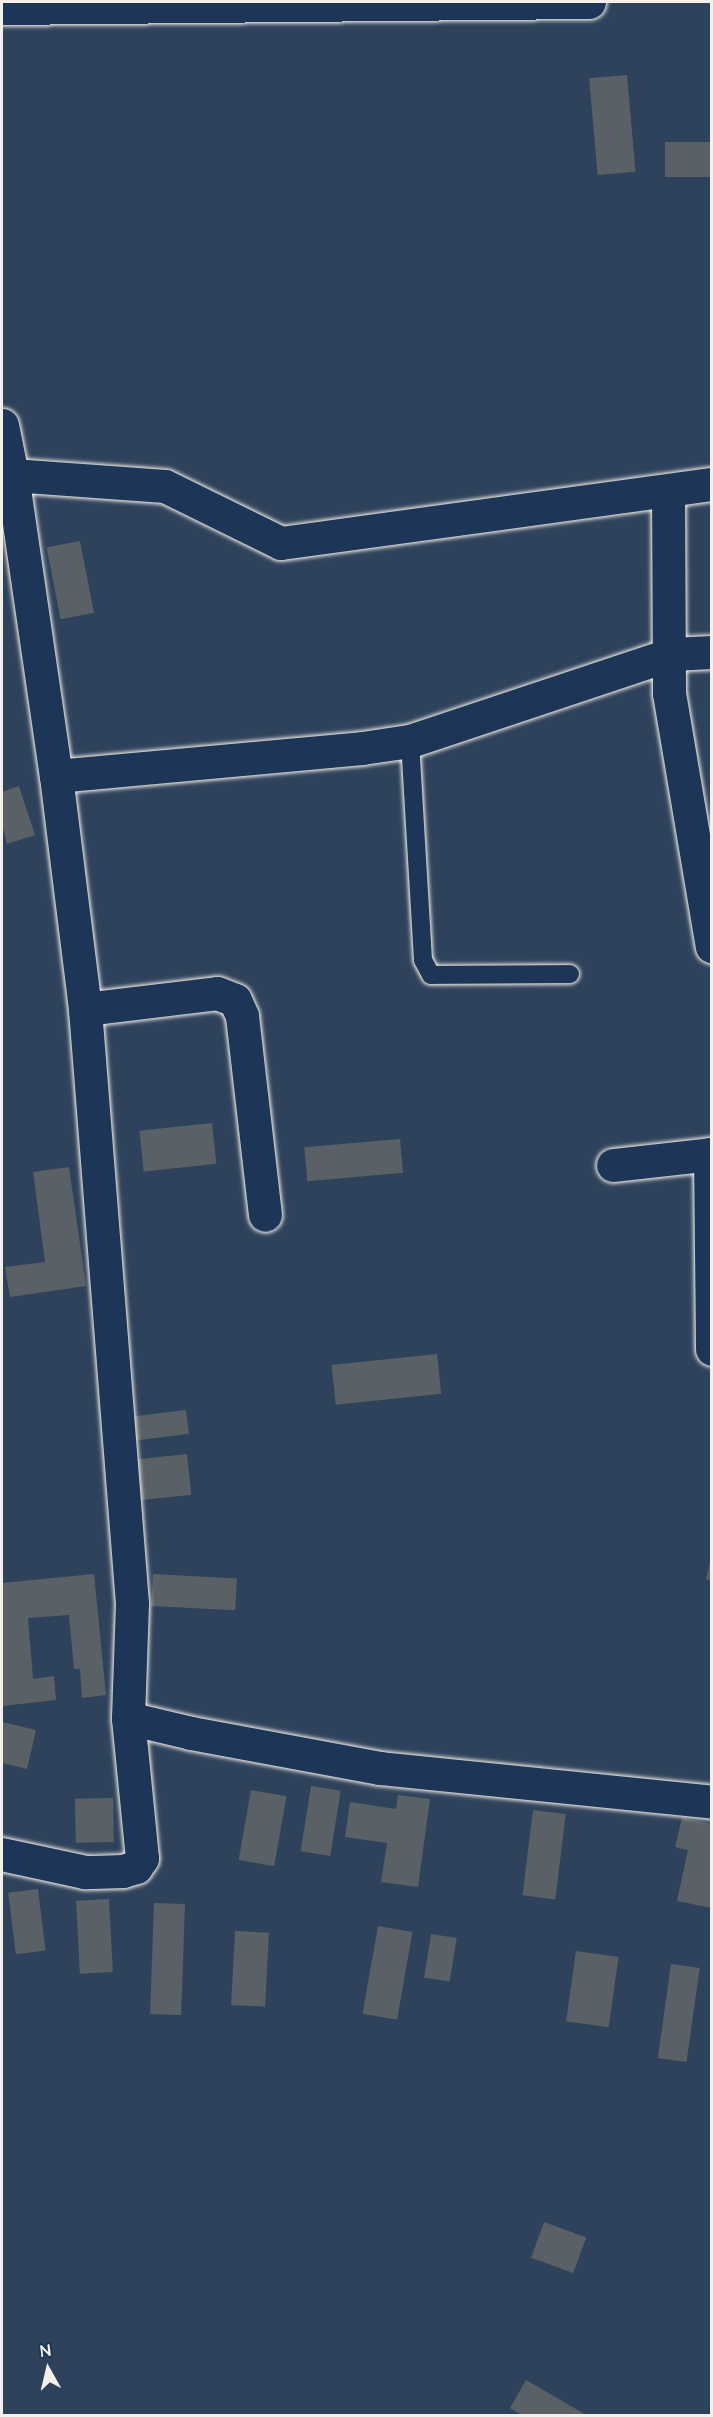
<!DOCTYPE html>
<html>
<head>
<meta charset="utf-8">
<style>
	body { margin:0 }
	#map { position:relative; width:713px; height:2417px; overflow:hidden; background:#2f425c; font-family:"Architects Daughter",sans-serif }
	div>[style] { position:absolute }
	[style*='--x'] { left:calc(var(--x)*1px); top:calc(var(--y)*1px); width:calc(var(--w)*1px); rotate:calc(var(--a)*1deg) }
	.building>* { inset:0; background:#5a6166; transform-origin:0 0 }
	.roads { filter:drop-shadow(0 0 2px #f4f1e8) drop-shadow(0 0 2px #f4f1e8) }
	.service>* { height:18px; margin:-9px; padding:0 9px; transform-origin:9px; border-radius:9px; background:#1d3557 }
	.minor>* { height:33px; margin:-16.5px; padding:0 16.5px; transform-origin:16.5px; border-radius:16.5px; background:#1d3557 }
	span { translate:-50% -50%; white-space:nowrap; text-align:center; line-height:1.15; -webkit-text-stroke:4.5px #1d3557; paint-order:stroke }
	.frame { position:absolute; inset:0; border:3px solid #f4f1e8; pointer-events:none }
	.north { position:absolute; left:18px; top:2339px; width:60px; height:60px; -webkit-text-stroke:4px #1d3557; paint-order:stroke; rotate:352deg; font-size:16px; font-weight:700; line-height:24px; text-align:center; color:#f4f1e8 }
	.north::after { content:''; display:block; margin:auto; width:21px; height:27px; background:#f4f1e8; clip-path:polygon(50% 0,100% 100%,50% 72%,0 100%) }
</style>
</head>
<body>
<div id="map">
	<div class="building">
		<div style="left:627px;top:75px;width:97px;height:38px;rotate:85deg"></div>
		<div style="left:712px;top:142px;width:35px;height:47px;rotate:90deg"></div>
		<div style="left:80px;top:541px;width:73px;height:34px;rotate:79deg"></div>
		<div style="clip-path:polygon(19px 786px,35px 835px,7px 844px,2px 825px,2px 792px)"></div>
		<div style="left:212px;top:1123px;width:41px;height:73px;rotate:84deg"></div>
		<div style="left:400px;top:1139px;width:34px;height:96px;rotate:85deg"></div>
		<div style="clip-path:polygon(69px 1167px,86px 1286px,10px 1297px,5px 1267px,45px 1262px,33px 1172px)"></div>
		<div style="left:437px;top:1354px;width:40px;height:106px;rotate:84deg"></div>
		<div style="left:186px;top:1410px;width:24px;height:54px;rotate:83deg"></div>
		<div style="left:187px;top:1454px;width:41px;height:52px;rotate:84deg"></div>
		<div style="clip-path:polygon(711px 1558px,712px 1558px,712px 1581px,706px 1579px)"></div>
		<div style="clip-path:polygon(94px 1574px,106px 1695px,82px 1698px,80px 1669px,74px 1669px,69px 1615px,28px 1618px,33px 1679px,54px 1676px,56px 1700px,2px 1706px,2px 1583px)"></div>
		<div style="left:153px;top:1574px;width:84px;height:32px;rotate:3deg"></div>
		<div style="clip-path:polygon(2px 1722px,36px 1730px,27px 1769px,2px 1763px)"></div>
		<div style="left:311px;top:1786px;width:30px;height:66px;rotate:9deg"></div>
		<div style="left:251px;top:1790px;width:36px;height:71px;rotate:10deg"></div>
		<div style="clip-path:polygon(398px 1795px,430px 1799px,418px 1887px,381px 1882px,387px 1843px,345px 1837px,350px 1802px,396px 1809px)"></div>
		<div style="left:113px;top:1798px;width:44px;height:38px;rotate:89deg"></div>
		<div style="left:533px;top:1810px;width:33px;height:86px;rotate:7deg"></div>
		<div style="clip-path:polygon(682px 1818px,712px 1824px,712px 1908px,677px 1901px,688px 1850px,675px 1847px)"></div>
		<div style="left:38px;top:1889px;width:62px;height:30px;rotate:83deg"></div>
		<div style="left:109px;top:1899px;width:73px;height:33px;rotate:87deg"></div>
		<div style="left:154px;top:1903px;width:31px;height:111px;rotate:2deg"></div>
		<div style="left:378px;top:1926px;width:35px;height:89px;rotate:10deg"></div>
		<div style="left:235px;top:1931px;width:34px;height:74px;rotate:3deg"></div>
		<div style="left:431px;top:1934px;width:26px;height:44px;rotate:9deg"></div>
		<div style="left:576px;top:1951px;width:43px;height:71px;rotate:8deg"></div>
		<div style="left:671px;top:1964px;width:29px;height:95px;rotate:8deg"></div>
		<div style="left:544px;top:2222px;width:45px;height:38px;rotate:20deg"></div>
		<div style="clip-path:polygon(526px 2380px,588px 2416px,523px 2416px,510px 2408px)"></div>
	</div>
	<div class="roads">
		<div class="service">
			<div style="--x:410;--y:741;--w:219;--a:86.6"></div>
			<div style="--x:423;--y:960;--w:17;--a:62"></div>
			<div style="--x:431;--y:975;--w:139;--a:-0.4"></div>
		</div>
		<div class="minor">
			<div style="--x:2;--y:8;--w:587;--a:-0.59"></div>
			<div style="--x:2;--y:425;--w:51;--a:78.7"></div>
			<div style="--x:12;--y:475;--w:304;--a:81.7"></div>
			<div style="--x:56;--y:776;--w:235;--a:82.9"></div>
			<div style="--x:85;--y:1009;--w:596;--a:85.48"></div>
			<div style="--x:132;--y:1603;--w:115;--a:92"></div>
			<div style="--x:128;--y:1718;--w:141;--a:84.3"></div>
			<div style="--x:142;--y:1858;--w:11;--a:124"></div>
			<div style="--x:136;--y:1867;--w:14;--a:163"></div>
			<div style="--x:123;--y:1871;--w:38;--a:178"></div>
			<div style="--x:85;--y:1872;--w:85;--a:-167.8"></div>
			<div style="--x:12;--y:475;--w:153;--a:4.1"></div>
			<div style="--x:165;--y:486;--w:129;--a:26.2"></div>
			<div style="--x:281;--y:543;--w:435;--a:-7.8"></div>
			<div style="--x:668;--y:491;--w:202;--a:89.7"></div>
			<div style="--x:669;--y:693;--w:257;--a:80.4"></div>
			<div style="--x:56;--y:776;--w:307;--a:-5.2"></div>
			<div style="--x:362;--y:748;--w:49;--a:-8.3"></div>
			<div style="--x:410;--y:741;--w:275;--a:-18.4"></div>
			<div style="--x:671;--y:654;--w:41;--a:-2.8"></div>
			<div style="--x:85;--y:1009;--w:133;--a:-6.9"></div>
			<div style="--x:217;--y:993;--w:19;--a:21"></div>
			<div style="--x:235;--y:1000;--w:17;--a:66"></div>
			<div style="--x:242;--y:1016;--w:200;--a:83.4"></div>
			<div style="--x:710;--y:1154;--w:195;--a:89.4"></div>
			<div style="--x:613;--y:1165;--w:100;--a:-6.3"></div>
			<div style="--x:128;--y:1718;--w:65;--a:13.4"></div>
			<div style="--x:191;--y:1733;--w:192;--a:10.5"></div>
			<div style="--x:380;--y:1768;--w:334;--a:5.8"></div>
		</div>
	</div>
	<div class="frame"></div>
	<div class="north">N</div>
</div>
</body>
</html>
